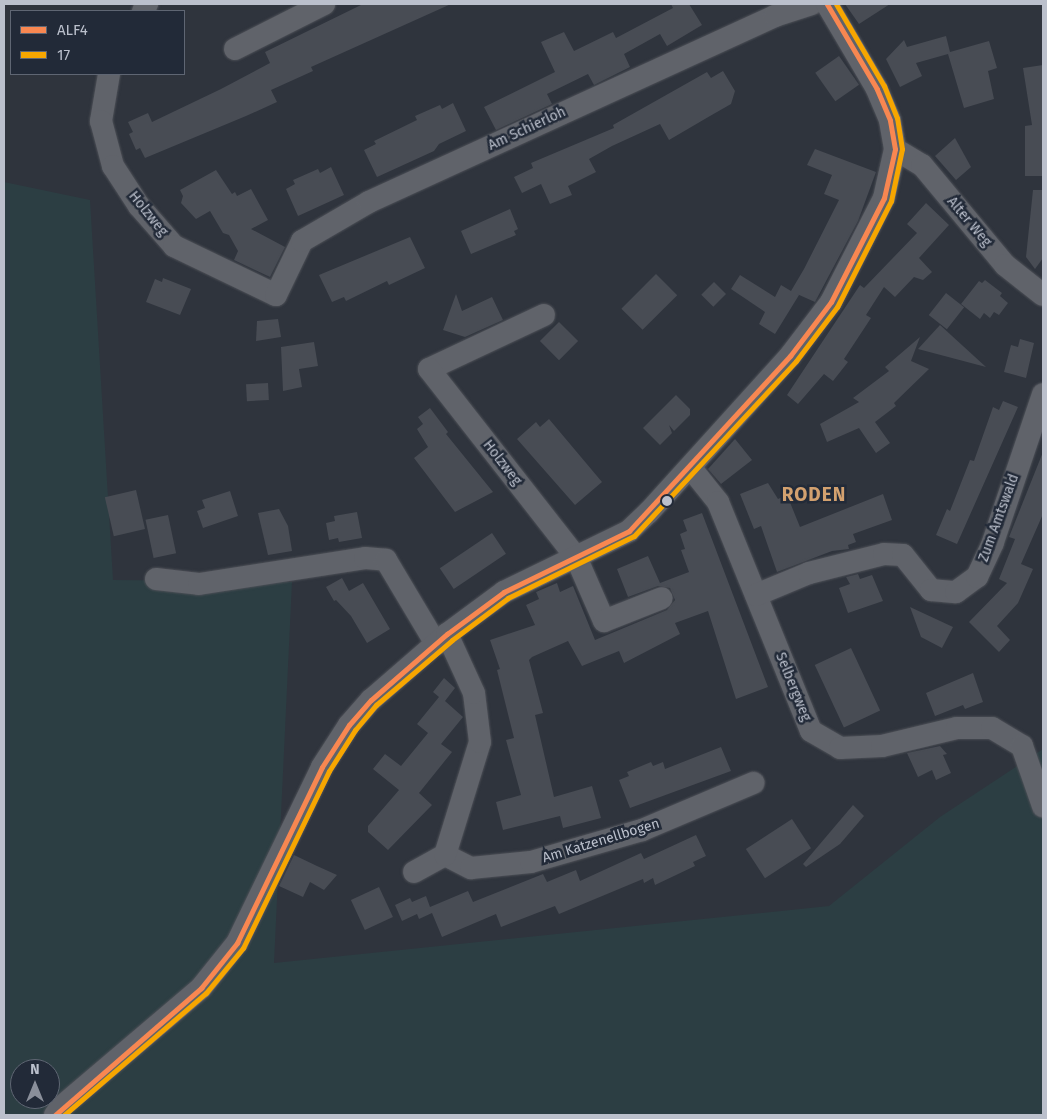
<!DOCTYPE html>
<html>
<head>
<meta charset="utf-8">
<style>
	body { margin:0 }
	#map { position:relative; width:1047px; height:1119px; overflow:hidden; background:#2f343d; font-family:"Fira Sans",sans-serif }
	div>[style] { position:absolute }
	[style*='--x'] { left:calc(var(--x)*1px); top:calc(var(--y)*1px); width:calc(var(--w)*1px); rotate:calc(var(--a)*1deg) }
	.green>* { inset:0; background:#2c3e43 }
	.building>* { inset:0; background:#484c54; transform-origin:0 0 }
	.roads { filter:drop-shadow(0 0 1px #4c4f56) drop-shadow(0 0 1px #4c4f56) }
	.minor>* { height:22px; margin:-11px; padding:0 11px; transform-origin:11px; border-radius:11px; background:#60636a }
	.bus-1>* { height:5px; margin:-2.5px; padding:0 2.5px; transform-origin:2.5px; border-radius:2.5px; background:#f88751 }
	.bus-2>* { height:5px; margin:-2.5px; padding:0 2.5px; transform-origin:2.5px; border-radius:2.5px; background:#f7a600 }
	.dots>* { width:14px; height:14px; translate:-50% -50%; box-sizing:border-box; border:2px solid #222a38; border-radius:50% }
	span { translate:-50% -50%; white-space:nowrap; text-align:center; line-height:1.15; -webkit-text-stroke:5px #222a38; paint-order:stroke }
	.street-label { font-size:14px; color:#bbc0cc }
	.district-label { font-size:19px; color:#d3a16f; font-weight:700; letter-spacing:1px }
	.frame { position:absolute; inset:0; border:5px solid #bbc0cc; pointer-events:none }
	.legend { position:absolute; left:10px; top:10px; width:175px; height:65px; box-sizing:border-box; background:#222a38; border:1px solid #5f6673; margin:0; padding:6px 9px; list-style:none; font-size:15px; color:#bbc0cc }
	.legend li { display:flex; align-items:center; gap:10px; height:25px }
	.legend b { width:25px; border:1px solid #5f6673 }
	.north { position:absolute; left:10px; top:1059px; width:50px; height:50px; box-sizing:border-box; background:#222a38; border:1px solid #5f6673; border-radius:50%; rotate:0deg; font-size:14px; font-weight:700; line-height:20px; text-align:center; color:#bbc0cc }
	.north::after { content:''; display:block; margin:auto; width:18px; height:22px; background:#8a8f9a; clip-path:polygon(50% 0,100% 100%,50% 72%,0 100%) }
</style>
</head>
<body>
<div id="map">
	<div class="green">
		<div style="clip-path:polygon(evenodd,4px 182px,90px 200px,113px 580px,292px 582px,274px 963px,829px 906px,940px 817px,1043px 749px,1043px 1115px,4px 1115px,4px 182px,20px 1069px,50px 1069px,50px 1099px,20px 1099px,20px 1069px)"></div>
	</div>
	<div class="building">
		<div style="clip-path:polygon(363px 4px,451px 4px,311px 67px,313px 71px,271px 90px,277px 102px,246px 116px,145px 158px,140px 148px,136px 150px,129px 134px,133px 132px,128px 122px,148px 113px,152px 122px,221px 89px,270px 63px,265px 52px)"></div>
		<div style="clip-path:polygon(671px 4px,689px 4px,702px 25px,667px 46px,660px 34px,624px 54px,630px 67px,594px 85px,588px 74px,547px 94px,552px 104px,496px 130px,484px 107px,555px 72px,541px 42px,564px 32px,574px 51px,613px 32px,616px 38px,673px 8px)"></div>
		<div style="clip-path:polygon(845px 4px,890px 4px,859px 24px)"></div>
		<div style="clip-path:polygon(946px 36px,950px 52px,989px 41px,997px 68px,988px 71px,994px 99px,964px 108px,948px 54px,916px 63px,922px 76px,900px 87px,886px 59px,904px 40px,907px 47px)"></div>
		<div style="left:839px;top:56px;width:35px;height:29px;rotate:55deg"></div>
		<div style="clip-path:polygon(1043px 65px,1043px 176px,1025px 176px,1025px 126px,1032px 125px,1023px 68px)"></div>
		<div style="clip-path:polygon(723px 71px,735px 91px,731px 104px,710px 116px,669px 140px,660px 124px,612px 146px,589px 159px,596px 172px,568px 186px,572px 195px,550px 204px,541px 184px,522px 193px,514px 177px,533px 168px,531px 163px,614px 128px,613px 125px,707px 72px,711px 78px)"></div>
		<div style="clip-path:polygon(453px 103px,466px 131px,439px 144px,434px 151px,377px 177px,364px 150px,376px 144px,374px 141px,417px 120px,415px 116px,440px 105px,442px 109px)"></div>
		<div style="clip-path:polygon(955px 138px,971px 167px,956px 180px,935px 156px)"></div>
		<div style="clip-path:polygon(815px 149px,876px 172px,858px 221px,815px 302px,797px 294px,799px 295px,775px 334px,759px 324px,765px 312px,731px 289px,740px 275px,775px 297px,781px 285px,791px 291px,804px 269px,839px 200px,824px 194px,832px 175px,807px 165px)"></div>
		<div style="clip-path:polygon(331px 167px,344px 195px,298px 216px,286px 189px,295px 184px,293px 180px,318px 169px,320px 173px)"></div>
		<div style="clip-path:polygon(216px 170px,232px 194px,235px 192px,237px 196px,251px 189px,268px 220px,251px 229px,285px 247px,270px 277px,234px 260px,238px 251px,229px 235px,223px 233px,210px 211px,196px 219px,181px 203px,183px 196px,180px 190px)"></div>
		<div style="clip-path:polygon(1033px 190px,1043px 190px,1043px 258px,1035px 269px,1026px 257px)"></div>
		<div style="clip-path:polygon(926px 203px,949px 225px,919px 258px,932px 272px,923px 280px,914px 277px,895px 297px,884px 287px,866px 315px,871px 318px,844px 359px,848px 362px,833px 381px,824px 374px,798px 404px,787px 395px,860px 285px,864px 288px,917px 233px,907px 224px)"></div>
		<div style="clip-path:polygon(510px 209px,518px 229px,514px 231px,516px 235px,471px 254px,461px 231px)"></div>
		<div style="clip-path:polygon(410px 237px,425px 268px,389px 285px,387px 281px,346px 301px,344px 297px,332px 302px,319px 275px)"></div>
		<div style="left:656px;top:274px;width:30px;height:49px;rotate:45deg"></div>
		<div style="clip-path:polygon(163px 278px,191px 289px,180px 315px,146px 302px,155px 279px,162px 282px)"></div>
		<div style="clip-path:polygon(985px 280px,1002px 293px,1000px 296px,1008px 303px,999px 315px,994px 312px,990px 318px,984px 313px,980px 319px,961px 304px,979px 281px,982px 283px)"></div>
		<div style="left:714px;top:282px;width:17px;height:18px;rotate:45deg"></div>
		<div style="left:946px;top:293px;width:23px;height:28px;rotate:38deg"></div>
		<div style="clip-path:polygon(456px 294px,462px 311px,492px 297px,503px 320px,465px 337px,443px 330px)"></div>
		<div style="clip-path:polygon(278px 319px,281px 337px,256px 341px,257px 321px)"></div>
		<div style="left:559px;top:322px;width:27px;height:27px;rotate:45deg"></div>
		<div style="clip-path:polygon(940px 325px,986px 367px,918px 349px)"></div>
		<div style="clip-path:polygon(920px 337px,911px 361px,929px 369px,894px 403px,896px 406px,875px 422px,890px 443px,876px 453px,859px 428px,827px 442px,820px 424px,859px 402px,853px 398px,889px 371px,885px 367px)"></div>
		<div style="clip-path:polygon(1020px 339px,1034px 343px,1026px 378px,1004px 372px,1011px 345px,1018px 347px)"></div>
		<div style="clip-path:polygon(314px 342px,318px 366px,299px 369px,302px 387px,283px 391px,281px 347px)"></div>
		<div style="left:268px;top:383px;width:17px;height:22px;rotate:87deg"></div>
		<div style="clip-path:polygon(676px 395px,690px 409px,690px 415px,674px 431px,669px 425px,672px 433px,660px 445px,643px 428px)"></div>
		<div style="clip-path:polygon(1003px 401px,1018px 407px,957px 544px,936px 535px,947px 509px,950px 511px,970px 460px,974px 461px,993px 407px,999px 410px)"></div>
		<div style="clip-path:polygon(430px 408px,448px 432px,446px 434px,493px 492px,455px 512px,414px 458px,428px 447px,417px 429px,423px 424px,418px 417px)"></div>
		<div style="clip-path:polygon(549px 419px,602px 482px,575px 505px,517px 439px,536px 422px,540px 427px)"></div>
		<div style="clip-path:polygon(735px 439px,752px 460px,721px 484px,708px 469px)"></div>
		<div style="clip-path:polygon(1043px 452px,1043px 514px,1021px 564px,1033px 569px,1018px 603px,997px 626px,1010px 640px,999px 652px,969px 622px,1007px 583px,999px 579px,1015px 539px,1009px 537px)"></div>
		<div style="clip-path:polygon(768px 483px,778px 499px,787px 495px,800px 527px,883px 494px,892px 520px,853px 534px,856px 542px,848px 545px,849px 549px,832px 551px,777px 572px,761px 526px,754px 529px,740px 494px)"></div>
		<div style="left:136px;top:490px;width:40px;height:32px;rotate:77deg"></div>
		<div style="clip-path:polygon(230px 491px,238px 516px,203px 528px,197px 511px,205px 508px,202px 500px)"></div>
		<div style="clip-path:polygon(279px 509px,288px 526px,292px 551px,268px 555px,258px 513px)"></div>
		<div style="clip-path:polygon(357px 512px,362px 538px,339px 542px,338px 538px,329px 540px,326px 523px,335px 521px,334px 516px)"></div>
		<div style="clip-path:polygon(702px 513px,768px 687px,736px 699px,708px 611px,675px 623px,680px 634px,624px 663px,619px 651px,582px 666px,568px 641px,532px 657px,529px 660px,543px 713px,535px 715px,554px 797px,592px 786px,601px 818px,563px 828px,560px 816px,503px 830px,496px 802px,521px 795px,506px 740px,514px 738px,497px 670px,500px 669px,490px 640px,535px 625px,526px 605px,539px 599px,536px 592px,557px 583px,560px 592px,573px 586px,595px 640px,667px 610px,675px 600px,670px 588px,658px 586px,628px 597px,617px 569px,648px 556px,660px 583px,689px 572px,681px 550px,685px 549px,680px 534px,687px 531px,683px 520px)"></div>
		<div style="left:168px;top:515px;width:39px;height:23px;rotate:78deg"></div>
		<div style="left:492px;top:533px;width:25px;height:63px;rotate:56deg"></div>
		<div style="clip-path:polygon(858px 574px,860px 579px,872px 575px,883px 601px,848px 613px,839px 588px,850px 584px,846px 577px)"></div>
		<div style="clip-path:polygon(342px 578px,349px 591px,363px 583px,390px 629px,367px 643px,351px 616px,336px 600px,334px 601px,326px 587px)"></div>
		<div style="clip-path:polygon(910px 607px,953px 627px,942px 648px,921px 637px)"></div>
		<div style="left:851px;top:648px;width:69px;height:40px;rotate:65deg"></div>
		<div style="clip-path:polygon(973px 673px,983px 702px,965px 709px,963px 705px,935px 716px,926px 693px)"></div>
		<div style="clip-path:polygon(444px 678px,455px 688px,445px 701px,463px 717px,441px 744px,452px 752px,419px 793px,432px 805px,388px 850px,368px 832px,368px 826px,399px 790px,373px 769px,385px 754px,401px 766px,428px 733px,417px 724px,439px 697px,433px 692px)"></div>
		<div style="clip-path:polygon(940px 746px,947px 754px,943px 755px,951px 773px,936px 780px,932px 770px,918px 777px,907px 753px)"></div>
		<div style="clip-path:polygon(721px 747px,731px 771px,630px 808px,619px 780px,629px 776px,627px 772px,651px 762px,653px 766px,663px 762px,665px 769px)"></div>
		<div style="clip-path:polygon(853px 805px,864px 816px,840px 844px,806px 867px,803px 864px)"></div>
		<div style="left:792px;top:819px;width:35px;height:55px;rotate:57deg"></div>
		<div style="clip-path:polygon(696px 835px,706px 856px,693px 862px,695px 866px,655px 885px,653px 878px,644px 883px,643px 879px,559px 914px,555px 906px,501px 927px,496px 914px,442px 937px,432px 913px,419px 919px,417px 914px,402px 921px,395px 905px,410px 898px,412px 902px,426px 896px,430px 907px,468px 891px,473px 902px,543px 874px,547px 882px,576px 870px,580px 881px,641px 853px,644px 859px)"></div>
		<div style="clip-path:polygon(294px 855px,317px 866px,337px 875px,324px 890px,310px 882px,303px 897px,279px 886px)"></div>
		<div style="left:379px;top:887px;width:33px;height:31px;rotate:65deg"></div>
	</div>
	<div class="roads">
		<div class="minor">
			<div style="--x:143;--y:11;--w:8;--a:-60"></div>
			<div style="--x:235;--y:49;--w:100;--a:-26.8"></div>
			<div style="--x:109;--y:74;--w:48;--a:99.7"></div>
			<div style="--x:101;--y:121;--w:47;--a:75.1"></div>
			<div style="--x:113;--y:166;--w:48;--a:57"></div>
			<div style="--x:139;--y:206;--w:53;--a:48.8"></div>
			<div style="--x:174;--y:246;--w:113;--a:25.7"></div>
			<div style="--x:276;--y:295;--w:60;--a:-64.3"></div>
			<div style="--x:302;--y:241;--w:78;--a:-30.2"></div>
			<div style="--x:369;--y:202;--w:447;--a:-24.6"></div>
			<div style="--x:775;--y:16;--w:38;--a:-18"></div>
			<div style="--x:895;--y:149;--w:31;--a:31"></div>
			<div style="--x:922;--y:165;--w:130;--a:50.3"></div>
			<div style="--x:1005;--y:265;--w:48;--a:38.3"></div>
			<div style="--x:544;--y:315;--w:127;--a:154.8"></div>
			<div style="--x:429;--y:369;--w:239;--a:52"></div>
			<div style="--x:576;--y:557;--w:70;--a:66.4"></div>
			<div style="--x:604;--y:621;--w:62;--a:-21.6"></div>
			<div style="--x:690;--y:467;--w:45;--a:51.3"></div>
			<div style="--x:718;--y:502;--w:247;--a:67.9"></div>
			<div style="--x:811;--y:731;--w:34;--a:30"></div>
			<div style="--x:840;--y:748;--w:42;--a:-2.7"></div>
			<div style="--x:882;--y:746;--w:77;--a:-13.5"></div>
			<div style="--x:957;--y:728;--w:35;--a:0"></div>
			<div style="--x:992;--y:728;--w:35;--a:31"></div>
			<div style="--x:1022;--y:746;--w:64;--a:70.7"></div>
			<div style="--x:156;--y:579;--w:43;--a:6.6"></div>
			<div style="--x:199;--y:584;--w:168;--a:-8.9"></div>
			<div style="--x:365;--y:558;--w:21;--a:5"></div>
			<div style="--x:386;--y:560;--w:98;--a:59.2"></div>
			<div style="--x:756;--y:595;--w:57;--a:-22.5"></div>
			<div style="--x:809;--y:573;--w:77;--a:-14.2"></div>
			<div style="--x:884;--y:554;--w:19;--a:3"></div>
			<div style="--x:903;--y:555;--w:45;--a:51.3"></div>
			<div style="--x:931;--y:590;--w:25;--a:5"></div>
			<div style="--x:956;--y:592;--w:26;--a:-36"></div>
			<div style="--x:977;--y:577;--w:38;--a:-65"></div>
			<div style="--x:993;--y:542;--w:156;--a:-71.3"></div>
			<div style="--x:445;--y:855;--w:29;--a:27"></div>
			<div style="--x:471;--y:868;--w:60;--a:-5.7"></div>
			<div style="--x:531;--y:862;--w:116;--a:-16.1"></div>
			<div style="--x:642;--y:830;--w:121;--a:-22.9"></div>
			<div style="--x:414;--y:872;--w:35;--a:-29"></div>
			<div style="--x:445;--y:855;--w:118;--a:-72.8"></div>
			<div style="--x:480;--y:742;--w:49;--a:-97"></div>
			<div style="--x:474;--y:693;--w:65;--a:-114.6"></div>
			<div style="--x:55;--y:1115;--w:9;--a:-54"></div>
			<div style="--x:60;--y:1108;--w:185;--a:-40.4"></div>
			<div style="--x:201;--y:988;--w:58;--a:-51.3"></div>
			<div style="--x:237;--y:943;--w:195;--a:-64.2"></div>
			<div style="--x:322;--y:767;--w:50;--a:-57.3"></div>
			<div style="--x:349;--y:725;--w:33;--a:-49"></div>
			<div style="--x:371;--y:700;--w:101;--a:-41"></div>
			<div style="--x:447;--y:634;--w:71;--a:-36.4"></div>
			<div style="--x:504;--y:592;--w:139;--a:-26"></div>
			<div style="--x:629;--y:531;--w:28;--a:-44"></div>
			<div style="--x:649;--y:512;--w:210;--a:-47.9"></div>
			<div style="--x:790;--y:356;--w:68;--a:-52.8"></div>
			<div style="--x:831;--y:302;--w:117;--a:-63"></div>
			<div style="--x:884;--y:198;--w:50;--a:-77.3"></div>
			<div style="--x:895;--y:149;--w:29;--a:-100"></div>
			<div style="--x:890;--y:120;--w:34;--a:-113"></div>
			<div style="--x:877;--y:89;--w:99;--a:-120.5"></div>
		</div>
	</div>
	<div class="bus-1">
		<div style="--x:55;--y:1115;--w:194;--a:-41"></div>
		<div style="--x:201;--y:988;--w:58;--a:-51.3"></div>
		<div style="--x:237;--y:943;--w:195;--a:-64.2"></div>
		<div style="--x:322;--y:767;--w:50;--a:-57.3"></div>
		<div style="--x:349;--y:725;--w:33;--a:-49"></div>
		<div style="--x:371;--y:700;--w:101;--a:-41"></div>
		<div style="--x:447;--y:634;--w:71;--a:-36.4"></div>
		<div style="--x:504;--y:592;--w:139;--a:-26"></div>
		<div style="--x:629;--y:531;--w:238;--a:-47.4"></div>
		<div style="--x:790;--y:356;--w:68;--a:-52.8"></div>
		<div style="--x:831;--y:302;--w:117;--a:-63"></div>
		<div style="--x:884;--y:198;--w:50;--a:-77.3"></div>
		<div style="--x:895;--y:149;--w:29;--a:-100"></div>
		<div style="--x:890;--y:120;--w:34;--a:-113"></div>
		<div style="--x:877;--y:89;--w:99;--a:-120.5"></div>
	</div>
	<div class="bus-2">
		<div style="--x:64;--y:1115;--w:187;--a:-40.7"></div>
		<div style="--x:206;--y:993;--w:58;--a:-50.6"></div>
		<div style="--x:243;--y:948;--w:197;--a:-64.1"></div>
		<div style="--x:329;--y:771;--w:49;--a:-57.6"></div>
		<div style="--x:355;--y:730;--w:33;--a:-50"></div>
		<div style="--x:376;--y:705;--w:100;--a:-40.5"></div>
		<div style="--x:452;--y:640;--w:70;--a:-36.9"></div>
		<div style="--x:508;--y:598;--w:140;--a:-26.2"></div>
		<div style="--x:634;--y:536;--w:238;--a:-47.2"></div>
		<div style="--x:796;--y:361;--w:68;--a:-52.8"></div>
		<div style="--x:837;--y:307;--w:119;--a:-63"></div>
		<div style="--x:891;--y:201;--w:53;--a:-78.1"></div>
		<div style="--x:902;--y:149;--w:31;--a:-99"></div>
		<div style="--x:897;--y:118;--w:35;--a:-112"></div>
		<div style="--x:884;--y:86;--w:95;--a:-120.3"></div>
	</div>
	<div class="dots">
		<div style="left:667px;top:501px;background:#bbc0cc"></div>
	</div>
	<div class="street-label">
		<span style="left:527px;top:129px;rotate:-25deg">Am Schierloh</span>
		<span style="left:148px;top:214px;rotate:51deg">Holzweg</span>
		<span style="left:969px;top:222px;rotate:50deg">Alter Weg</span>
		<span style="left:502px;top:463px;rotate:52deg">Holzweg</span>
		<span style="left:999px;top:518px;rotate:-70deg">Zum Amtswald</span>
		<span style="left:793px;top:687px;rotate:68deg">Selbergweg</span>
		<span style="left:601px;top:841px;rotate:-17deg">Am Katzenellbogen</span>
	</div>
	<div class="district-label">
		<span style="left:814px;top:495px">RODEN</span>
	</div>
	<div class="frame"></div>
	<ul class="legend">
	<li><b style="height:6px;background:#f88751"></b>ALF4</li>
	<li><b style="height:6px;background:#f7a600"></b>17</li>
	</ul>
	<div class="north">N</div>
</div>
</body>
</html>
